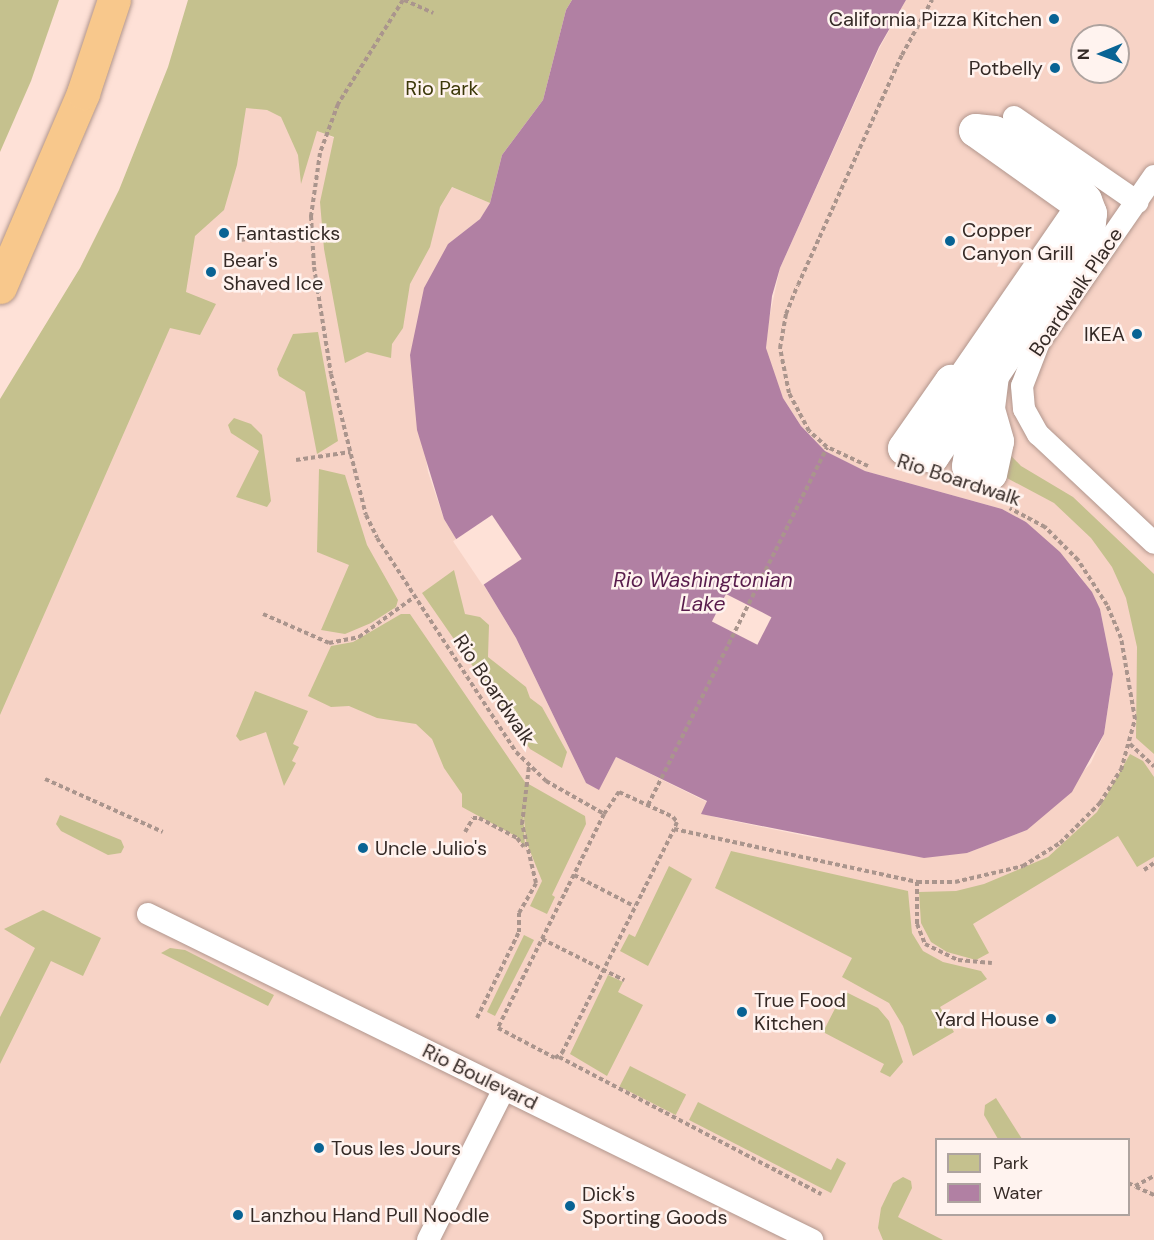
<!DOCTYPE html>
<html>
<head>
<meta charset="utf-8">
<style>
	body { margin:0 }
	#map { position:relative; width:1154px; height:1240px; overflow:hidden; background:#fee1d7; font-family:"DM Sans",sans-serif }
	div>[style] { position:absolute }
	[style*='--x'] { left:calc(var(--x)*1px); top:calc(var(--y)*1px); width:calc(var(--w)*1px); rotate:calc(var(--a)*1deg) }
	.built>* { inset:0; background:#f7d3c6 }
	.green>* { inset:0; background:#c5c18e; transform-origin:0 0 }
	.water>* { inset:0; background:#b180a3 }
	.pier>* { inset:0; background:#fee1d7; transform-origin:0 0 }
	.path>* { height:4px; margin-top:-2px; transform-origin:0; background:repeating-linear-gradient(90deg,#aa958d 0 4.5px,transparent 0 7.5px) }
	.roads { filter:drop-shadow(0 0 2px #b1968d) drop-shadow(0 0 2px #b1968d) }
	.service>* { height:22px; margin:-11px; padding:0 11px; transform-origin:11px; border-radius:11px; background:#fff }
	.pedestrian>* { height:33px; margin:-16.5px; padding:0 16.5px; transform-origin:16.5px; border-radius:16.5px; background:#fff }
	.motorway>* { height:33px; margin:-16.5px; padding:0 16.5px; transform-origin:16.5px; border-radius:16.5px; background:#f8c88c }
	.dots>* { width:16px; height:16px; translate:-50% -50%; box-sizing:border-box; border:3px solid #fff3ef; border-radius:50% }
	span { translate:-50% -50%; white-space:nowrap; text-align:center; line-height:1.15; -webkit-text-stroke:5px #fff3ef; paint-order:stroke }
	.poi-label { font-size:20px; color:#352a26 }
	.right { translate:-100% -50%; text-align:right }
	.left { translate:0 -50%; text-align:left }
	.park-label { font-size:20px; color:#3c3809 }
	.street-label { font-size:20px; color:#352a26 }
	.water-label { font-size:21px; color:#581c4c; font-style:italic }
	.legend { position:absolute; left:935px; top:1138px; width:195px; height:78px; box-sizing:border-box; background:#fff3ef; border:2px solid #aea39f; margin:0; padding:8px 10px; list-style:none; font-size:18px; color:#352a26 }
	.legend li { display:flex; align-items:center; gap:12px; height:30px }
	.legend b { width:30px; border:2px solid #aea39f }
	.north { position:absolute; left:1070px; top:24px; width:60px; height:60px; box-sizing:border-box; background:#fff3ef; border:2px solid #aea39f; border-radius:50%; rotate:269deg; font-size:16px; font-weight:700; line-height:24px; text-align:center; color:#352a26 }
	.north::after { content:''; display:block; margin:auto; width:21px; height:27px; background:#086394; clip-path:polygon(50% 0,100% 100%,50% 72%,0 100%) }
</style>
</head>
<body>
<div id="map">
	<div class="built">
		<div style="clip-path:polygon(evenodd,906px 0,1154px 0,1154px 1240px,0 1240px,0 512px,200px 82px,490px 203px,480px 219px,448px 244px,410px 355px,428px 472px,444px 519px,516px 638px,586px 783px,599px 789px,616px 757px,707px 802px,702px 813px,718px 818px,815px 838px,967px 853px,1027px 830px,1091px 763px,1104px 734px,1113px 674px,1100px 609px,1079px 574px,1026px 522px,1002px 509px,865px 471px,825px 451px,801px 426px,783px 398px,770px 365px,766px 348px,769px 319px,780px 268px,880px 47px,906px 0,1082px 36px,1118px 36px,1118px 72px,1082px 72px,1082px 36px,906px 0,936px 1140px,1128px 1140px,1128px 1214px,936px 1214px,936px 1140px)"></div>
	</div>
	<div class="green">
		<div style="clip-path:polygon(0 0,59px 0,31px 81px,0 152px)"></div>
		<div style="clip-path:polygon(188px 0,572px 0,566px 10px,543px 100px,502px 155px,490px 203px,452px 187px,440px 207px,430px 247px,410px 284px,403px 328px,392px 344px,391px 358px,367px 352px,345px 363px,324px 249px,320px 202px,334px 137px,317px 131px,301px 184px,298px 155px,281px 117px,267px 110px,246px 108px,237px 165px,224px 210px,195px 236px,186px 292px,216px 304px,200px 335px,170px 328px,0 715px,0 399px,80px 268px,119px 190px,168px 67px)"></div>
		<div style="clip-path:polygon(318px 332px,338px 441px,317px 454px,305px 392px,279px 376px,277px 369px,293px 334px)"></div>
		<div style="clip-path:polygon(234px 418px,251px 424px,262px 435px,271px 501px,267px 507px,236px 497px,259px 451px,231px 433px,228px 425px)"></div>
		<div style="clip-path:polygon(997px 441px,1021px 466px,1073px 497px,1154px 574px,1154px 754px,1136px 738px,1137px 647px,1126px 598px,1112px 567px,1091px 538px,1054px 503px,1005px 477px)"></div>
		<div style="clip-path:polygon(319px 469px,345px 475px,367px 545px,398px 600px,396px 607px,371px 623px,345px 634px,321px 630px,349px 565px,317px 552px)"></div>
		<div style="clip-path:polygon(454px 570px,465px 614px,480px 617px,489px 625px,488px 657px,526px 687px,530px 698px,542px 707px,567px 752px,562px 768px,530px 749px,422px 593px)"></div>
		<div style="clip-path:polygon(401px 614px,410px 614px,525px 782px,585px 816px,586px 824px,552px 895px,555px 897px,547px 914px,530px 906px,542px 881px,526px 841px,523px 806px,525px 848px,517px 837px,462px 807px,462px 794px,444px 768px,432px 739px,416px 724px,377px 718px,349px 706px,331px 707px,308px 696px,331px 646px,353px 642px)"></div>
		<div style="clip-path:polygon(255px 691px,308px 711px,293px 744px,299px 747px,292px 761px,296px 763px,284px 786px,266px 732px,240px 741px,236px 736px)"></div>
		<div style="clip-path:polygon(1130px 754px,1143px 761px,1154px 777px,1154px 857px,1137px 867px,1118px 836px,973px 924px,989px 953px,976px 960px,947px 952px,931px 942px,921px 923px,919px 892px,956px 891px,984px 884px,1048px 857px,1097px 812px)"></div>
		<div style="clip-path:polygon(60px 815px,121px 840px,124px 847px,121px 853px,108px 855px,61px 831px,56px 824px)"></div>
		<div style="clip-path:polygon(731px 851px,908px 891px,912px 933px,923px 951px,943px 962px,981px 971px,987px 979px,940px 1007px,954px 1032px,913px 1056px,903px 1026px,889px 1003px,842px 977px,852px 958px,715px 888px)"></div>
		<div style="clip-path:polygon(669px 866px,692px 879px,648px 966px,620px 951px,629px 934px,635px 937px)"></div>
		<div style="clip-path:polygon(43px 910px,101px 938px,83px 976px,51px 961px,0 1064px,0 1017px,35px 948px,4px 929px)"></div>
		<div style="clip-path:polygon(524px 935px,534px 940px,495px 1016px,487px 1012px)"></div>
		<div style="clip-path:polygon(170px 948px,185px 950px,274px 995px,268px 1006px,161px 953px)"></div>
		<div style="clip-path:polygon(608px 975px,623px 982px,618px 992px,643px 1005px,607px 1076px,570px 1054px)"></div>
		<div style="clip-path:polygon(844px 991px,878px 1008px,889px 1021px,903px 1062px,890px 1077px,880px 1072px,884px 1064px,823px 1032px)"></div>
		<div style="left:630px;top:1066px;width:63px;height:23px;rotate:27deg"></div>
		<div style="clip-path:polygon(996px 1098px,1022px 1139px,998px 1139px,984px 1115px,985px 1105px)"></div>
		<div style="clip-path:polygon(698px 1102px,831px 1170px,837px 1158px,846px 1163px,831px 1193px,689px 1120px)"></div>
		<div style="clip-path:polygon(903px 1177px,911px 1181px,912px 1188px,898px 1217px,943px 1240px,883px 1240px,878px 1228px,881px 1208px,893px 1183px)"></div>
	</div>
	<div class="water">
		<div style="clip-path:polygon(572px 0,906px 0,879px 47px,780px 268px,772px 296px,766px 348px,783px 398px,801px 426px,825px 451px,865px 471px,1002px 509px,1026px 522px,1060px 552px,1092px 592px,1100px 609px,1113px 674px,1104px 734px,1072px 792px,1027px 830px,967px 853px,924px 858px,701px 814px,707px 801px,616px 757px,599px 790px,586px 783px,516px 638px,444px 519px,417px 430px,410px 355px,424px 288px,448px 244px,480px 219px,490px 203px,502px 155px,543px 100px,566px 10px)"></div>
	</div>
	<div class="pier">
		<div style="left:492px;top:515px;width:53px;height:47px;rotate:56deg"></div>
		<div style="left:726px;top:594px;width:51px;height:31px;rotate:27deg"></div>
	</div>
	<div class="path">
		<div style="--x:403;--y:0;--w:123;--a:122"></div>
		<div style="--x:338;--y:104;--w:52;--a:110.2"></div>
		<div style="--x:320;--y:153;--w:64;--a:98.1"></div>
		<div style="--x:311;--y:216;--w:51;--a:86.6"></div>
		<div style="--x:314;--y:267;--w:108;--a:81"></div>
		<div style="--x:331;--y:374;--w:145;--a:76.1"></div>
		<div style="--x:366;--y:515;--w:25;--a:64"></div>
		<div style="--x:377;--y:538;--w:255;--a:57"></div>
		<div style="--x:516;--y:752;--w:42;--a:44"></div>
		<div style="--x:546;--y:781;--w:67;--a:29.6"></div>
		<div style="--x:604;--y:814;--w:27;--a:-56"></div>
		<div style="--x:619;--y:792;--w:60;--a:24.8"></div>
		<div style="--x:673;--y:817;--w:6;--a:51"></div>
		<div style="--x:677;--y:822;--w:8;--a:113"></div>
		<div style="--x:674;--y:829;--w:249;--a:12.3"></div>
		<div style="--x:917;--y:882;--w:38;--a:0"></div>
		<div style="--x:955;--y:882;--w:70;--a:-13.2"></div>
		<div style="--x:1023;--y:866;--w:44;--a:-31.9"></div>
		<div style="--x:1060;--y:843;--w:57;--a:-45"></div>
		<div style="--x:1100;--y:803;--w:39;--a:-58"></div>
		<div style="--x:1121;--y:770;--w:53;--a:-74.6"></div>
		<div style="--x:1135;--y:719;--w:82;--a:-99.8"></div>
		<div style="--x:1121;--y:638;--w:36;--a:-113"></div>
		<div style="--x:1107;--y:605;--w:54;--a:-122.8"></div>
		<div style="--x:1078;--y:560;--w:47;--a:-135"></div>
		<div style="--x:1045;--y:527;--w:40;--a:-152"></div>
		<div style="--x:404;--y:0;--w:32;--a:24"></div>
		<div style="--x:240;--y:240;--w:73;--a:-7.1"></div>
		<div style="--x:296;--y:460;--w:55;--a:-8.4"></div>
		<div style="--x:868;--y:466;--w:45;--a:-155.1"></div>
		<div style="--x:827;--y:447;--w:24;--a:-138"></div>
		<div style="--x:809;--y:431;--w:43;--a:-117.8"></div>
		<div style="--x:789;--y:393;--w:46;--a:-101.3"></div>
		<div style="--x:780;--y:348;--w:35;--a:-80"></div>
		<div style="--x:786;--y:314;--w:31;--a:-68"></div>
		<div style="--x:798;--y:285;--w:252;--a:-65.7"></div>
		<div style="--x:902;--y:55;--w:63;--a:-61.4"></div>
		<div style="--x:263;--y:614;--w:72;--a:23.7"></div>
		<div style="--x:329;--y:643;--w:31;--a:-11"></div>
		<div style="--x:359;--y:637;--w:68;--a:-36"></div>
		<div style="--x:1130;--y:744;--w:33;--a:43"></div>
		<div style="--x:45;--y:779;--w:129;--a:24.2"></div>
		<div style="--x:648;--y:805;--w:400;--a:-63.4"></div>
		<div style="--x:604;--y:814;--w:239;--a:116.4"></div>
		<div style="--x:498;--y:1028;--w:64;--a:27.8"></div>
		<div style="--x:555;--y:1058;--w:9;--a:-36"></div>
		<div style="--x:562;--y:1053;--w:250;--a:-63.4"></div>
		<div style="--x:465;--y:832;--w:16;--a:-60"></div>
		<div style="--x:473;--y:818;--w:6;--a:0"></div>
		<div style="--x:479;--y:818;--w:43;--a:27.8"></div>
		<div style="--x:517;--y:838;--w:11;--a:52"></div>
		<div style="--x:1144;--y:870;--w:12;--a:-35"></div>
		<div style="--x:574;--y:875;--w:68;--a:27.3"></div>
		<div style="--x:917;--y:882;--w:42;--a:90"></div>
		<div style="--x:917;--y:924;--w:22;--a:68"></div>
		<div style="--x:925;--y:944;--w:37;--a:26"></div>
		<div style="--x:958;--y:960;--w:34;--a:5"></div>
		<div style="--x:542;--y:939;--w:92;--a:26.6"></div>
		<div style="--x:477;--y:1018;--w:96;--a:-64"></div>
		<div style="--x:519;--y:932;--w:19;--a:-90"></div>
		<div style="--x:519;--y:913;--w:34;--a:-60"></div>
		<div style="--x:536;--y:883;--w:61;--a:-103.3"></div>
		<div style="--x:522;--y:824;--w:58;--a:-83.1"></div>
		<div style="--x:559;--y:1057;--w:296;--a:27.6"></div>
		<div style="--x:1128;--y:1183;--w:8;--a:23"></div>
		<div style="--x:1135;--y:1186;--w:21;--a:-28"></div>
		<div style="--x:1136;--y:1187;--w:20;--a:24"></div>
	</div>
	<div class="roads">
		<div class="service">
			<div style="--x:1014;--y:117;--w:150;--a:34.6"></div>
			<div style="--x:1154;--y:176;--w:202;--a:124.7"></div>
			<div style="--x:1039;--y:342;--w:47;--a:111.1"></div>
			<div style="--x:1022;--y:386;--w:23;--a:85"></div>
			<div style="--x:1024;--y:409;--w:29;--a:61"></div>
			<div style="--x:1038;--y:434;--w:159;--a:43.2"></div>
			<div style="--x:148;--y:914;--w:740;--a:26.15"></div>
			<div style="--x:428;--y:1240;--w:169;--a:-63.3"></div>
		</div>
		<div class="pedestrian">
			<div style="--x:975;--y:130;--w:19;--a:6"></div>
			<div style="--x:994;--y:132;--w:98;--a:35"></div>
			<div style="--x:1074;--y:188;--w:16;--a:47"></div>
			<div style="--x:1085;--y:200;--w:14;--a:69"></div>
			<div style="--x:1090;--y:213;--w:19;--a:96"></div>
			<div style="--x:1088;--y:232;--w:172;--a:123.9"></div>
			<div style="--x:992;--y:375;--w:34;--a:97"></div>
			<div style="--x:988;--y:409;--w:33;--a:74"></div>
			<div style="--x:997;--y:441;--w:33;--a:102"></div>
			<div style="--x:990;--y:473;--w:23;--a:-162"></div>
			<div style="--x:968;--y:466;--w:18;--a:-81"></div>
			<div style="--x:971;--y:448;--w:18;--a:-109"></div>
			<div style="--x:965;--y:431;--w:24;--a:-90"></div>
			<div style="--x:965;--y:407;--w:59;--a:124"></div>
			<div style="--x:932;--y:456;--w:29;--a:-164"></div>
			<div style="--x:904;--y:448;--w:82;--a:-55"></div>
			<div style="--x:951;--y:381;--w:9;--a:36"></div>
			<div style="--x:958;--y:386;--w:219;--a:-55.4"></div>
			<div style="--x:1082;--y:206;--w:131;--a:-144.6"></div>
		</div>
		<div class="motorway">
			<div style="--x:0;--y:287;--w:211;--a:-66.8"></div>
			<div style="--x:83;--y:93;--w:98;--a:-71.6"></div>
		</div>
	</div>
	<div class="dots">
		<div style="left:1054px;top:19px;background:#086394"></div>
		<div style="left:1055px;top:68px;background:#086394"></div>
		<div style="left:224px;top:233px;background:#086394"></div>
		<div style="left:950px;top:241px;background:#086394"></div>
		<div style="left:211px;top:272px;background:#086394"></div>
		<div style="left:1137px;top:334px;background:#086394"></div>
		<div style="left:363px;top:848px;background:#086394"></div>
		<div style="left:742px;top:1012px;background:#086394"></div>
		<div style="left:1051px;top:1019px;background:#086394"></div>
		<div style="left:319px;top:1148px;background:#086394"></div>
		<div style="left:570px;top:1206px;background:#086394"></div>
		<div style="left:238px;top:1215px;background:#086394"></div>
	</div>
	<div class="poi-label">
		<span class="right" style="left:1042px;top:19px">California Pizza Kitchen</span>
		<span class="right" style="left:1043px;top:68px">Potbelly</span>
		<span class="left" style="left:962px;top:242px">Copper<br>Canyon Grill</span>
		<span class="left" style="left:236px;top:233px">Fantasticks</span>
		<span class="left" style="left:223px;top:272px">Bear's<br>Shaved Ice</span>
		<span class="right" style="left:1125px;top:334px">IKEA</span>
		<span class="left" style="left:375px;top:848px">Uncle Julio's</span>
		<span class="left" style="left:754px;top:1012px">True Food<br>Kitchen</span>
		<span class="right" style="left:1039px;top:1019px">Yard House</span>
		<span class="left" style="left:331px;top:1148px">Tous les Jours</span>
		<span class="left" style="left:582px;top:1206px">Dick's<br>Sporting Goods</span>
		<span class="left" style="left:250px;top:1215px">Lanzhou Hand Pull Noodle</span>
	</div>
	<div class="park-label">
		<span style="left:442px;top:88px">Rio Park</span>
	</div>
	<div class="street-label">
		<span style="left:1076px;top:292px;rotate:-56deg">Boardwalk Place</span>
		<span style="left:959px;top:480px;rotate:18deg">Rio Boardwalk</span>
		<span style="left:494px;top:690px;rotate:56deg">Rio Boardwalk</span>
		<span style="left:480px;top:1077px;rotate:26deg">Rio Boulevard</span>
	</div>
	<div class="water-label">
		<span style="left:703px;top:592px">Rio Washingtonian<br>Lake</span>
	</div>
	<ul class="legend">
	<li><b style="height:16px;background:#c5c18e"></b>Park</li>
	<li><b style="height:16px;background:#b180a3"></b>Water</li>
	</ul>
	<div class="north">N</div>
</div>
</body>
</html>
